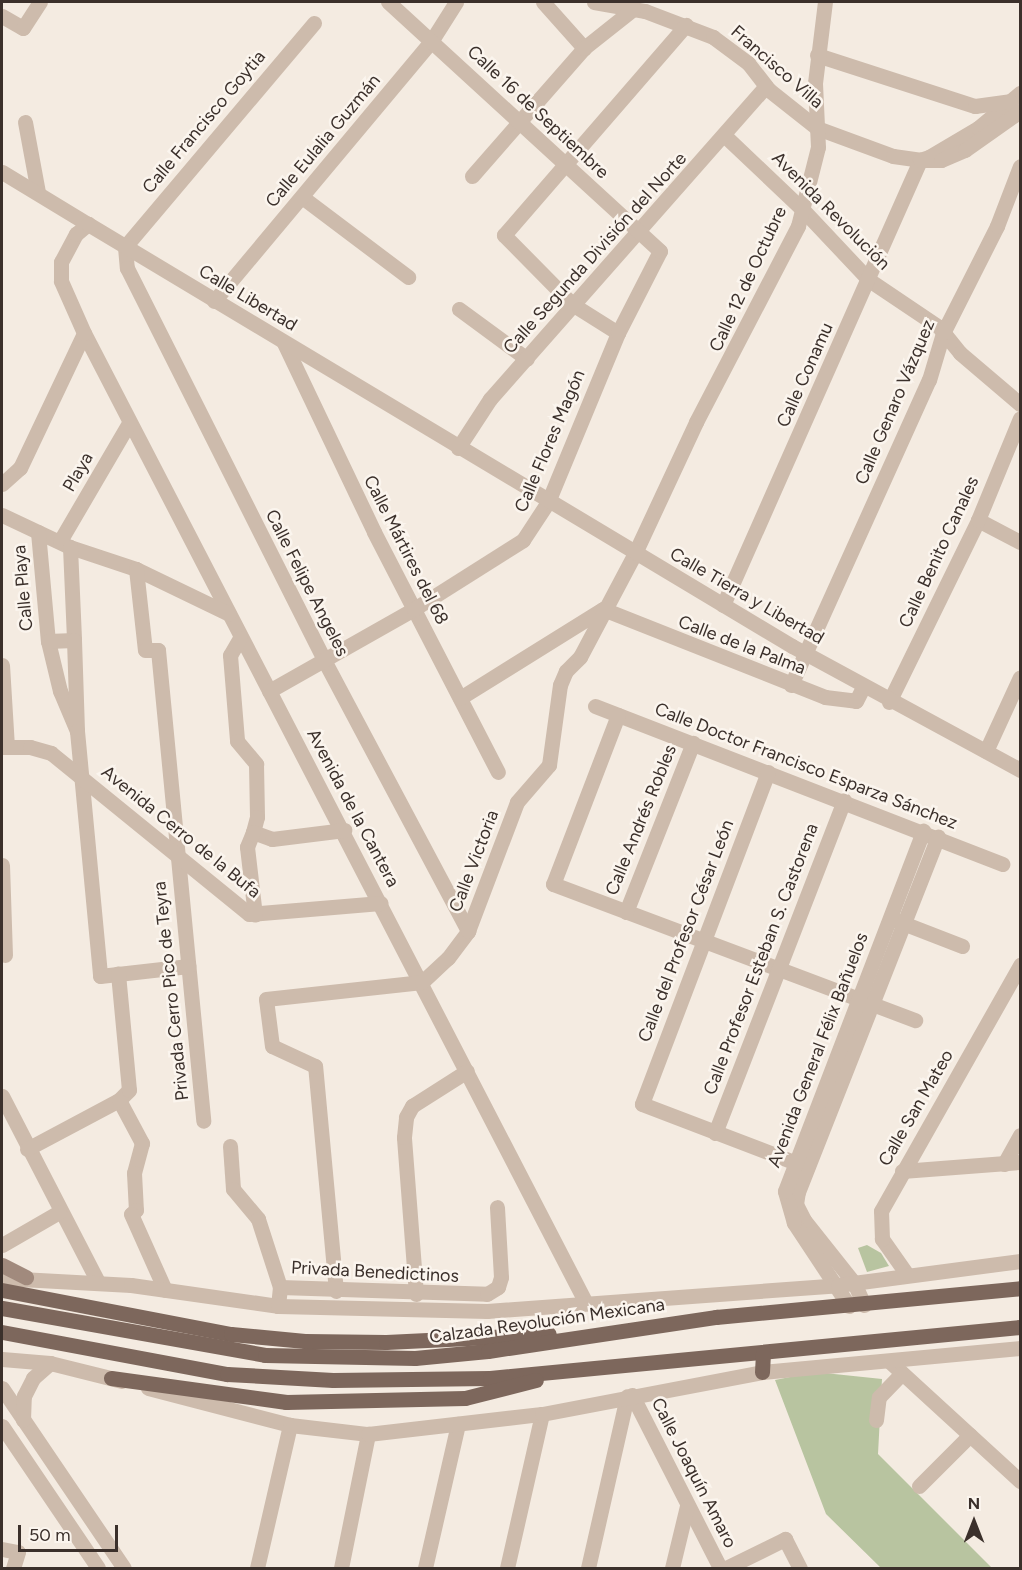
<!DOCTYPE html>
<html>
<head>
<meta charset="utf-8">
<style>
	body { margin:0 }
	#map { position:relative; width:1022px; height:1570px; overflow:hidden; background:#f4ebe1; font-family:Figtree,sans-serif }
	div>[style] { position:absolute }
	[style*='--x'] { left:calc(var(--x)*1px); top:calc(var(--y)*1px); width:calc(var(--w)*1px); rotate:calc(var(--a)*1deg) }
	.green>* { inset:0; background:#b8c4a0 }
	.minor>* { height:15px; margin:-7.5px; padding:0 7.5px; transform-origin:7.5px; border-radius:7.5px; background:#cdbbac }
	.tertiary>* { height:15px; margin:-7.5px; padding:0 7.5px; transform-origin:7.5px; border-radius:7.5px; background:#cdbbac }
	.secondary>* { height:15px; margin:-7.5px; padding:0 7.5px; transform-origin:7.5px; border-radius:7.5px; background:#a18a7d }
	.primary>* { height:15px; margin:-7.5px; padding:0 7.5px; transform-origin:7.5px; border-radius:7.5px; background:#7d675c }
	span { translate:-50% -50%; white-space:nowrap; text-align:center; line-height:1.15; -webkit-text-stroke:5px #fbf5ee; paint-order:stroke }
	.street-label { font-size:18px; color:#3b302b }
	.frame { position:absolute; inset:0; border:3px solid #3b302b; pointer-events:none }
	.north { position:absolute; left:944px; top:1492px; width:60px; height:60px; -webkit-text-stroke:4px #fbf5ee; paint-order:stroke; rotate:0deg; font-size:16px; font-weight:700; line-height:24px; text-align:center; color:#3b302b }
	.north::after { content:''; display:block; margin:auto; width:21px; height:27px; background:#3b302b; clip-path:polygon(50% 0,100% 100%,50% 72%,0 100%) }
	.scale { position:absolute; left:18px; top:1525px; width:100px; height:27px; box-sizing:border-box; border:3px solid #3b302b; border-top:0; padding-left:8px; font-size:18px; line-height:21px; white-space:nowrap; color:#3b302b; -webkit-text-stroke:4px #fbf5ee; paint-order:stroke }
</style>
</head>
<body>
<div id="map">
	<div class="green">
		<div style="clip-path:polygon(867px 1245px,881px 1253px,889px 1266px,867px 1272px,858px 1248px)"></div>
		<div style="clip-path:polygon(815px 1372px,882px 1379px,878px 1454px,992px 1568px,881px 1568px,826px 1514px,775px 1380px)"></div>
	</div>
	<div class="minor">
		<div style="--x:543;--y:2;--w:62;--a:48.3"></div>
		<div style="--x:594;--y:2;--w:52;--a:10"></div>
		<div style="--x:645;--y:11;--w:73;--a:20.9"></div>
		<div style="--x:713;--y:37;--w:44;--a:36.6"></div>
		<div style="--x:748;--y:63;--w:34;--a:52"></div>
		<div style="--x:769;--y:90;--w:61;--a:38.4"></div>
		<div style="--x:817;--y:128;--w:81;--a:20.2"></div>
		<div style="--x:893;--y:156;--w:27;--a:8"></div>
		<div style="--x:920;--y:160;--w:9;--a:-18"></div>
		<div style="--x:929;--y:157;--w:57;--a:-30.6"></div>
		<div style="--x:978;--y:128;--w:55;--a:-39.8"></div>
		<div style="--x:2;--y:16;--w:24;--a:30"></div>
		<div style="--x:23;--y:28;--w:31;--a:-57"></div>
		<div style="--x:314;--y:23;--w:293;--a:130.2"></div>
		<div style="--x:125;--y:247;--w:21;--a:85"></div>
		<div style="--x:127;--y:268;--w:441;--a:63.3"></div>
		<div style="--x:325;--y:662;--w:305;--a:62"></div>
		<div style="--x:817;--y:55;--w:166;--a:17.9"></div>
		<div style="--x:975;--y:106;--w:35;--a:-8"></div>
		<div style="--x:25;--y:122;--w:71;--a:79.5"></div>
		<div style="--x:725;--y:136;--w:108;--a:43.5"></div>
		<div style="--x:803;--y:210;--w:96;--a:46.7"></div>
		<div style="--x:869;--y:280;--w:84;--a:33.9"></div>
		<div style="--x:939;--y:327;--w:33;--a:51"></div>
		<div style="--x:960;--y:353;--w:79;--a:40.4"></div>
		<div style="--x:2;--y:172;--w:100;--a:31.2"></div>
		<div style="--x:472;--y:176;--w:170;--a:-48.8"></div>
		<div style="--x:584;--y:48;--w:63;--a:-38.5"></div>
		<div style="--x:302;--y:197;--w:133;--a:37"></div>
		<div style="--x:214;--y:301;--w:340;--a:-50.1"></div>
		<div style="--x:432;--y:40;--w:45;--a:-57.7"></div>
		<div style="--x:459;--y:309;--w:84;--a:36.3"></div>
		<div style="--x:84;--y:333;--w:1092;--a:62.64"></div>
		<div style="--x:618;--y:333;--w:54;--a:-147.8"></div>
		<div style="--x:572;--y:304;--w:97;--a:-134.6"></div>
		<div style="--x:504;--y:235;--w:278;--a:-49.1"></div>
		<div style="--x:284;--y:343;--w:209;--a:64.5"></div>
		<div style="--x:374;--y:532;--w:270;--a:62.7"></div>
		<div style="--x:458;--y:448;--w:59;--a:-56.9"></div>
		<div style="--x:490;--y:399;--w:417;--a:-48.6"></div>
		<div style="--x:2;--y:515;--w:75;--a:25.2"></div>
		<div style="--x:70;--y:547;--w:70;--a:18.4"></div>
		<div style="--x:136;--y:569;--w:103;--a:25.8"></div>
		<div style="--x:978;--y:520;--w:47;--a:27.6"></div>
		<div style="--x:38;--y:532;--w:109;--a:84.8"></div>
		<div style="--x:60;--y:541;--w:137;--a:-59.7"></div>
		<div style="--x:70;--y:547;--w:93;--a:87.5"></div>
		<div style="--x:136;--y:569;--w:81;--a:83.7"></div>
		<div style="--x:145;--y:650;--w:13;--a:0"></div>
		<div style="--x:158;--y:650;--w:473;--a:84.5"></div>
		<div style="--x:723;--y:605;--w:487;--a:-66.1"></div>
		<div style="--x:920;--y:160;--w:21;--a:0"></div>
		<div style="--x:941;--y:160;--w:26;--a:-23"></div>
		<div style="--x:965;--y:150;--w:67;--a:-35.3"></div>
		<div style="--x:240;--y:638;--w:20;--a:120"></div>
		<div style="--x:230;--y:655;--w:86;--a:85.3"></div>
		<div style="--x:237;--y:741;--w:30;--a:50"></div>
		<div style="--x:256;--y:764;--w:53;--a:88.9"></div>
		<div style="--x:257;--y:817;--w:16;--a:105"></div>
		<div style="--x:253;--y:832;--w:20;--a:20"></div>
		<div style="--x:272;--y:839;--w:73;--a:-7.1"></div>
		<div style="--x:2;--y:665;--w:81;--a:86.5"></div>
		<div style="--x:791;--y:685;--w:335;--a:-65.7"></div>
		<div style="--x:929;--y:380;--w:49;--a:-73.4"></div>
		<div style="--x:943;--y:333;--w:120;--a:-63.2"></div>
		<div style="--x:997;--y:226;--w:64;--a:-69"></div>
		<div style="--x:269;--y:691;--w:167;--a:-29.5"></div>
		<div style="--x:414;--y:609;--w:129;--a:-32.3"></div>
		<div style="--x:523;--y:540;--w:45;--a:-56.7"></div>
		<div style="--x:548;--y:502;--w:183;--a:-67.5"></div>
		<div style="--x:618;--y:333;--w:92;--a:-62.9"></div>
		<div style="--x:660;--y:251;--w:369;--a:-137.5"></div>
		<div style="--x:460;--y:698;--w:168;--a:-31.9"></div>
		<div style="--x:603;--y:609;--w:239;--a:21.6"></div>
		<div style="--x:825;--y:697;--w:31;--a:7"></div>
		<div style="--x:856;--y:701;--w:16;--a:-63"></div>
		<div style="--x:889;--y:702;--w:203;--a:-63.9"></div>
		<div style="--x:978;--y:520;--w:110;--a:-67.6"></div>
		<div style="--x:595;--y:706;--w:437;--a:21.2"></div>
		<div style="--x:618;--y:715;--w:181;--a:111"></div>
		<div style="--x:553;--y:884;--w:387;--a:20.6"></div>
		<div style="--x:77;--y:731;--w:43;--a:-113"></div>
		<div style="--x:60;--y:691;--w:51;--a:-103.5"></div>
		<div style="--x:48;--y:641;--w:26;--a:-2"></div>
		<div style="--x:74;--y:640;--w:91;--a:88.1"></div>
		<div style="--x:77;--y:731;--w:246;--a:84.6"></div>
		<div style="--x:100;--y:976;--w:89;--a:-6.5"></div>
		<div style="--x:2;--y:747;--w:28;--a:0"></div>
		<div style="--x:30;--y:747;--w:22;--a:16"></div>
		<div style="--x:51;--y:753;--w:255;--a:39.1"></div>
		<div style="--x:249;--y:914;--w:132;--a:-4.8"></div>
		<div style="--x:986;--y:751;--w:81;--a:-65.3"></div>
		<div style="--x:768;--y:772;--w:355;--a:110.8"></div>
		<div style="--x:642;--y:1104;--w:177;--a:20.9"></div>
		<div style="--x:253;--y:832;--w:16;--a:112"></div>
		<div style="--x:247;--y:847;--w:68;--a:83.3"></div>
		<div style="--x:2;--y:865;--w:90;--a:88.1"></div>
		<div style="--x:626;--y:912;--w:182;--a:-68.4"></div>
		<div style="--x:895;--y:920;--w:72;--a:21.2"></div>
		<div style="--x:2;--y:1096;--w:209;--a:62.7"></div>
		<div style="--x:119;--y:1100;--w:49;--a:61.9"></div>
		<div style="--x:142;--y:1143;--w:31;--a:105"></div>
		<div style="--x:134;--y:1173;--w:37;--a:87"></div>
		<div style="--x:136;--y:1210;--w:6;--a:141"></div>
		<div style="--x:131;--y:1214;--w:83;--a:65.9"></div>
		<div style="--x:715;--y:1133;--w:357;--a:-68.8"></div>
		<div style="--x:230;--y:1146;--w:43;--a:86"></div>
		<div style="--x:233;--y:1189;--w:39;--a:50"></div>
		<div style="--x:258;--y:1219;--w:71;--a:72.1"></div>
		<div style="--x:27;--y:1149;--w:104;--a:-28"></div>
		<div style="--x:119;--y:1100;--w:14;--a:-45"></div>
		<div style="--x:129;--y:1090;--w:117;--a:-95.4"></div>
		<div style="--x:1004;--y:1164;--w:33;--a:-61"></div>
		<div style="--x:902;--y:1171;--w:118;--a:-4.4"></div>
		<div style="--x:2;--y:1245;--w:66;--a:-30.1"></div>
		<div style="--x:906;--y:1273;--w:42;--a:-125.2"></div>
		<div style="--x:882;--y:1239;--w:28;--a:-92"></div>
		<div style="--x:881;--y:1211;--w:283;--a:-60.5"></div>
		<div style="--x:336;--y:1291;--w:226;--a:-95.3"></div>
		<div style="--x:315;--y:1066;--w:47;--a:-155.1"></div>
		<div style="--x:272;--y:1046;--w:47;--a:-97.3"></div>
		<div style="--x:266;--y:999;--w:157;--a:-6.2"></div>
		<div style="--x:422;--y:982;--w:35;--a:-43"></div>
		<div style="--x:448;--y:958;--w:34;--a:-53"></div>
		<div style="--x:468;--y:931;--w:138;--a:-69.2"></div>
		<div style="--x:517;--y:802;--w:49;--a:-49.1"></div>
		<div style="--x:549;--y:765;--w:81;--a:-82.2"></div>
		<div style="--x:560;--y:685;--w:15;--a:-67"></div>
		<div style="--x:566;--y:671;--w:20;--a:-45"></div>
		<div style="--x:580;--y:657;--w:118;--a:-62.1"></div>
		<div style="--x:635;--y:553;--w:145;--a:-65"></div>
		<div style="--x:696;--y:422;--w:221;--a:-62.5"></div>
		<div style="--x:798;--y:226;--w:81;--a:-75.8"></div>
		<div style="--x:818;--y:147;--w:64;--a:-92.7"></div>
		<div style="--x:815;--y:83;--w:82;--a:-83"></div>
		<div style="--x:416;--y:1294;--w:157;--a:-94.4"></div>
		<div style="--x:404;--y:1137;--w:20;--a:-84"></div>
		<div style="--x:406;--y:1117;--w:13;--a:-61"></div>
		<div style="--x:412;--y:1106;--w:65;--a:-32.5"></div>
		<div style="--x:864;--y:1305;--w:24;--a:-114"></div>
		<div style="--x:854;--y:1283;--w:80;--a:-128.4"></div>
		<div style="--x:804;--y:1220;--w:18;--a:-117"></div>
		<div style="--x:796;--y:1204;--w:12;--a:-81"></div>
		<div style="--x:798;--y:1192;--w:382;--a:-68.5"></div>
		<div style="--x:278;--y:1306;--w:19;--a:-84"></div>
		<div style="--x:280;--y:1287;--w:207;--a:1.9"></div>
		<div style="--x:487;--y:1294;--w:13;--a:-32"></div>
		<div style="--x:498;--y:1287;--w:10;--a:-73"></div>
		<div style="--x:501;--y:1277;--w:70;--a:-93.3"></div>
		<div style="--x:849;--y:1306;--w:100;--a:-123.5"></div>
		<div style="--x:794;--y:1223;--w:33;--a:-106"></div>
		<div style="--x:785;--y:1191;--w:386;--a:-69"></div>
		<div style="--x:889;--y:1361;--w:178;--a:42.5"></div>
		<div style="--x:632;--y:1395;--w:194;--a:63"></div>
		<div style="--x:876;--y:1420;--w:23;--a:-83"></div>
		<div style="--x:879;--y:1397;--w:33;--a:-46"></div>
		<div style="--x:919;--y:1486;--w:72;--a:-45"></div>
		<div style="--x:2;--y:1549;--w:16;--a:11"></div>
		<div style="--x:18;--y:1552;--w:17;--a:107"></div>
		<div style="--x:257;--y:1568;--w:147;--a:-77"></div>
		<div style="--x:341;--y:1568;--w:137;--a:-78.6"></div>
		<div style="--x:425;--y:1568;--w:148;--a:-77.1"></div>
		<div style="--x:507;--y:1568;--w:158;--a:-77.2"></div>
		<div style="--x:588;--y:1568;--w:176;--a:-77.2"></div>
		<div style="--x:672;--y:1568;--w:64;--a:-76.4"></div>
		<div style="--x:726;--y:1568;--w:66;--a:-26.2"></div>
		<div style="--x:785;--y:1539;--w:33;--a:63"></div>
	</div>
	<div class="tertiary">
		<div style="--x:2;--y:484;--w:24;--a:-42"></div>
		<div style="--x:20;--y:468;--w:149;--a:-64.6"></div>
		<div style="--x:84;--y:333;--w:57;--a:-113.9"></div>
		<div style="--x:61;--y:281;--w:19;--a:-90"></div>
		<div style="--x:61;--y:262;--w:32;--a:-62"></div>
		<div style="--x:76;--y:234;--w:16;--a:-40"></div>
		<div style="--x:88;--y:224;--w:821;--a:30.94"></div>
		<div style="--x:792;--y:646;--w:260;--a:28.5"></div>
		<div style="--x:2;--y:1278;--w:129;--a:3.1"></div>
		<div style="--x:131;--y:1285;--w:148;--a:8.1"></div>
		<div style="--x:278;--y:1306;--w:209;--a:1.4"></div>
		<div style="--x:487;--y:1311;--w:352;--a:-4.2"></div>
		<div style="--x:838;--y:1285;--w:184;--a:-7.5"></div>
		<div style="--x:2;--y:1359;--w:48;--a:4.8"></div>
		<div style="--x:50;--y:1363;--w:74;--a:14"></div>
		<div style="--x:2;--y:1388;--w:217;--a:55.9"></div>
		<div style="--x:148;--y:1388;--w:147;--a:14.6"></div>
		<div style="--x:290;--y:1425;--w:79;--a:6.6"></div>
		<div style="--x:368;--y:1434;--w:175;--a:-6.6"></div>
		<div style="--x:542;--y:1414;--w:224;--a:-10.8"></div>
		<div style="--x:762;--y:1372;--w:259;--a:-5.3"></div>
		<div style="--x:23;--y:1420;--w:24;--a:-88"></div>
		<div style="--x:24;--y:1396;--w:20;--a:-63"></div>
		<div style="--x:33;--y:1378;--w:23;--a:-41"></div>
		<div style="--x:2;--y:1426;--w:171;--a:55.9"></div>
	</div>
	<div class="secondary">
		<div style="--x:2;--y:1265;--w:27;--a:27"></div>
	</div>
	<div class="primary">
		<div style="--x:2;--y:1290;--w:233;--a:10.9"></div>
		<div style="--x:231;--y:1334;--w:74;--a:5.4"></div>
		<div style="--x:305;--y:1341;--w:81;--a:0.7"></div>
		<div style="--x:386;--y:1342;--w:163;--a:-2.8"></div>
		<div style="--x:2;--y:1308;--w:267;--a:10.1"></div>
		<div style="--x:265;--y:1355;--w:150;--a:1.1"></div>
		<div style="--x:415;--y:1358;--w:73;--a:-5.5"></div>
		<div style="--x:488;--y:1351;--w:231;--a:-8.5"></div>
		<div style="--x:716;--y:1317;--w:305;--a:-5.4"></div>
		<div style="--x:2;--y:1332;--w:229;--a:10.6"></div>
		<div style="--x:227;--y:1374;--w:106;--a:3.2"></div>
		<div style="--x:333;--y:1380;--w:157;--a:-0.7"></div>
		<div style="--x:490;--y:1378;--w:532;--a:-5.5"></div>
		<div style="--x:762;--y:1372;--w:19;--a:-87"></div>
		<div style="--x:111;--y:1378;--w:177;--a:7.8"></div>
		<div style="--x:286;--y:1402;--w:179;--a:-1.3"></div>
		<div style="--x:465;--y:1398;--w:73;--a:-14.2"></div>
	</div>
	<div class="street-label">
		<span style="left:777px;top:67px;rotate:41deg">Francisco Villa</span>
		<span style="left:538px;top:112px;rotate:43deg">Calle 16 de Septiembre</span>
		<span style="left:204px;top:122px;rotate:-50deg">Calle Francisco Goytia</span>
		<span style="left:323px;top:141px;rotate:-50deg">Calle Eulalia Guzmán</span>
		<span style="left:831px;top:211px;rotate:45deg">Avenida Revolución</span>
		<span style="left:595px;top:253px;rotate:-48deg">Calle Segunda División del Norte</span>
		<span style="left:748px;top:279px;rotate:-65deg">Calle 12 de Octubre</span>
		<span style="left:248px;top:298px;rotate:31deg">Calle Libertad</span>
		<span style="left:805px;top:375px;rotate:-66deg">Calle Conamu</span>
		<span style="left:895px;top:402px;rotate:-67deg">Calle Genaro Vázquez</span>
		<span style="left:550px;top:441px;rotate:-67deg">Calle Flores Magón</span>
		<span style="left:78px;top:472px;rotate:-60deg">Playa</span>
		<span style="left:406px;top:550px;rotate:63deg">Calle Mártires del 68</span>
		<span style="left:939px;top:552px;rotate:-65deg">Calle Benito Canales</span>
		<span style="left:307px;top:583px;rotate:63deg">Calle Felipe Angeles</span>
		<span style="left:23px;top:588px;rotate:-95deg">Calle Playa</span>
		<span style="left:747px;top:596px;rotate:30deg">Calle Tierra y Libertad</span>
		<span style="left:742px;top:645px;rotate:21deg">Calle de la Palma</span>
		<span style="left:806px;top:766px;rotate:21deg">Calle Doctor Francisco Esparza Sánchez</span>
		<span style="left:353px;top:808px;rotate:62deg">Avenida de la Cantera</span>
		<span style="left:641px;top:820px;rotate:-68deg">Calle Andrés Robles</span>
		<span style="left:181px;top:832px;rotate:39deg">Avenida Cerro de la Bufa</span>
		<span style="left:474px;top:861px;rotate:-69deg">Calle Victoria</span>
		<span style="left:686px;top:931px;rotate:-69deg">Calle del Profesor César León</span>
		<span style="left:761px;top:959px;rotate:-69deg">Calle Profesor Esteban S. Castorena</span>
		<span style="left:171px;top:991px;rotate:-96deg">Privada Cerro Pico de Teyra</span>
		<span style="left:818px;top:1050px;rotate:-69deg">Avenida General Félix Bañuelos</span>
		<span style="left:916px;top:1108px;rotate:-60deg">Calle San Mateo</span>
		<span style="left:375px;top:1272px;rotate:3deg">Privada Benedictinos</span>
		<span style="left:547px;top:1321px;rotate:-8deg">Calzada Revolución Mexicana</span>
		<span style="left:694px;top:1473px;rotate:63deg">Calle Joaquín Amaro</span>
	</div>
	<div class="frame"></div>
	<div class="north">N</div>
	<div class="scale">50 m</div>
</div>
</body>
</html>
